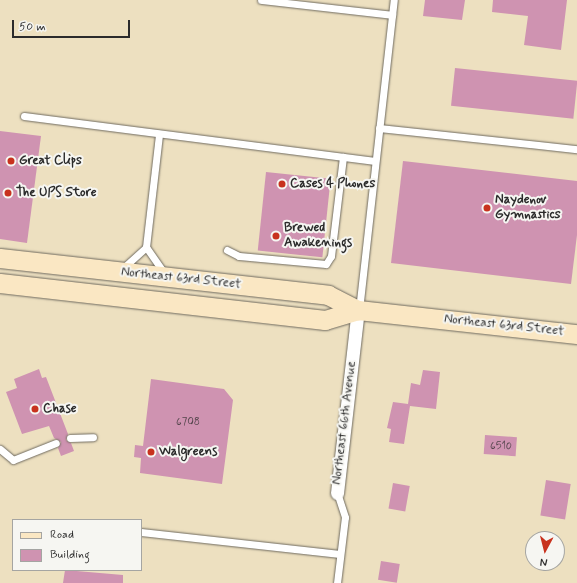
<!DOCTYPE html>
<html>
<head>
<meta charset="utf-8">
<style>
	body { margin:0 }
	#map { position:relative; width:577px; height:583px; overflow:hidden; background:#ede0c0; font-family:Mynerve,sans-serif }
	div>[style] { position:absolute }
	[style*='--x'] { left:calc(var(--x)*1px); top:calc(var(--y)*1px); width:calc(var(--w)*1px); rotate:calc(var(--a)*1deg) }
	.building>* { inset:0; background:#cf93b1; transform-origin:0 0 }
	.roads { filter:drop-shadow(0 0 1px #6f6a5f) drop-shadow(0 0 1px #6f6a5f) }
	.service>* { height:7px; margin:-3.5px; padding:0 3.5px; transform-origin:3.5px; border-radius:3.5px; background:#fff }
	.minor>* { height:13px; margin:-6.5px; padding:0 6.5px; transform-origin:6.5px; border-radius:6.5px; background:#fff }
	.secondary>* { height:19px; margin:-9.5px; padding:0 9.5px; transform-origin:9.5px; border-radius:9.5px; background:#fae7c3 }
	.dots>* { width:11px; height:11px; translate:-50% -50%; box-sizing:border-box; border:2px solid #f6f6f2; border-radius:50% }
	span { translate:-50% -50%; white-space:nowrap; text-align:center; line-height:1.15; -webkit-text-stroke:4px #f6f6f2; paint-order:stroke }
	.number-label { font-size:11px; color:#54454c }
	.number-label span { -webkit-text-stroke-width:0 }
	.poi-label { font-size:13px; color:#2b2b2b; font-weight:700 }
	.left { translate:0 -50%; text-align:left }
	.street-label { font-size:13px; color:#2b2b2b }
	.legend { position:absolute; left:12px; top:519px; width:130px; height:52px; box-sizing:border-box; background:#f6f6f2; border:1px solid #a5a5a2; margin:0; padding:5px 7px; list-style:none; font-size:12px; color:#2b2b2b }
	.legend li { display:flex; align-items:center; gap:8px; height:20px }
	.legend b { width:20px; border:1px solid #a5a5a2 }
	.north { position:absolute; left:525px; top:531px; width:40px; height:40px; box-sizing:border-box; background:#f6f6f2; border:1px solid #a5a5a2; border-radius:50%; rotate:187deg; font-size:11px; font-weight:700; line-height:16px; text-align:center; color:#2b2b2b }
	.north::after { content:''; display:block; margin:auto; width:14px; height:18px; background:#c8321e; clip-path:polygon(50% 0,100% 100%,50% 72%,0 100%) }
	.scale { position:absolute; left:12px; top:20px; width:118px; height:18px; box-sizing:border-box; border:2px solid #2b2b2b; border-top:0; padding-left:5px; font-size:12px; line-height:14px; white-space:nowrap; color:#2b2b2b; -webkit-text-stroke:3px #f6f6f2; paint-order:stroke }
</style>
</head>
<body>
<div id="map">
	<div class="building">
		<div style="clip-path:polygon(425px 0,465px 0,462px 20px,423px 16px)"></div>
		<div style="clip-path:polygon(493px 0,567px 0,561px 50px,524px 45px,528px 16px,492px 12px)"></div>
		<div style="left:455px;top:68px;width:123px;height:38px;rotate:6deg"></div>
		<div style="clip-path:polygon(0 131px,41px 136px,27px 243px,0 239px)"></div>
		<div style="clip-path:polygon(403px 161px,577px 181px,577px 235px,571px 284px,391px 263px)"></div>
		<div style="left:266px;top:172px;width:65px;height:79px;rotate:6deg"></div>
		<div style="clip-path:polygon(39px 369px,42px 378px,46px 377px,68px 434px,66px 440px,71px 443px,74px 451px,61px 456px,58px 448px,61px 442px,54px 438px,49px 426px,22px 434px,6px 392px,17px 388px,14px 379px)"></div>
		<div style="clip-path:polygon(423px 370px,440px 372px,436px 409px,410px 406px,404px 444px,389px 442px,391px 429px,387px 428px,393px 402px,408px 404px,411px 383px,420px 385px)"></div>
		<div style="clip-path:polygon(151px 379px,224px 389px,233px 400px,222px 484px,140px 473px,141px 458px,134px 457px,135px 445px,143px 446px)"></div>
		<div style="left:485px;top:435px;width:32px;height:19px;rotate:4deg"></div>
		<div style="left:546px;top:480px;width:25px;height:36px;rotate:9deg"></div>
		<div style="left:393px;top:483px;width:17px;height:26px;rotate:10deg"></div>
		<div style="left:381px;top:561px;width:19px;height:19px;rotate:9deg"></div>
		<div style="clip-path:polygon(65px 570px,123px 575px,123px 583px,63px 583px)"></div>
	</div>
	<div class="roads">
		<div class="service">
			<div style="--x:261;--y:0;--w:132;--a:6.5"></div>
			<div style="--x:24;--y:116;--w:354;--a:7.3"></div>
			<div style="--x:379;--y:128;--w:199;--a:6.1"></div>
			<div style="--x:146;--y:247;--w:32;--a:55"></div>
			<div style="--x:227;--y:250;--w:13;--a:27"></div>
			<div style="--x:239;--y:256;--w:87;--a:5.3"></div>
			<div style="--x:326;--y:264;--w:9;--a:-58"></div>
			<div style="--x:331;--y:256;--w:100;--a:-83.1"></div>
			<div style="--x:123;--y:268;--w:31;--a:-42"></div>
			<div style="--x:146;--y:247;--w:114;--a:-83.4"></div>
			<div style="--x:359;--y:310;--w:312;--a:-83.6"></div>
			<div style="--x:70;--y:438;--w:23;--a:-2"></div>
			<div style="--x:0;--y:449;--w:17;--a:40"></div>
			<div style="--x:13;--y:460;--w:46;--a:-21.6"></div>
			<div style="--x:141;--y:532;--w:200;--a:6.3"></div>
			<div style="--x:337;--y:583;--w:66;--a:-83.1"></div>
			<div style="--x:345;--y:517;--w:25;--a:-108"></div>
		</div>
		<div class="minor">
			<div style="--x:337;--y:493;--w:184;--a:-83.5"></div>
		</div>
		<div class="secondary">
			<div style="--x:0;--y:258;--w:330;--a:6.4"></div>
			<div style="--x:328;--y:295;--w:34;--a:27"></div>
			<div style="--x:358;--y:310;--w:220;--a:6.3"></div>
			<div style="--x:0;--y:283;--w:327;--a:6.5"></div>
			<div style="--x:325;--y:320;--w:34;--a:-17"></div>
		</div>
	</div>
	<div class="dots">
		<div style="left:11px;top:161px;background:#c8321e"></div>
		<div style="left:282px;top:184px;background:#c8321e"></div>
		<div style="left:8px;top:193px;background:#c8321e"></div>
		<div style="left:487px;top:208px;background:#c8321e"></div>
		<div style="left:276px;top:236px;background:#c8321e"></div>
		<div style="left:35px;top:409px;background:#c8321e"></div>
		<div style="left:151px;top:452px;background:#c8321e"></div>
	</div>
	<div class="number-label">
		<span style="left:188px;top:422px">6708</span>
		<span style="left:501px;top:446px">6510</span>
	</div>
	<div class="poi-label">
		<span class="left" style="left:19px;top:161px">Great Clips</span>
		<span class="left" style="left:290px;top:184px">Cases 4 Phones</span>
		<span class="left" style="left:16px;top:193px">The UPS Store</span>
		<span class="left" style="left:495px;top:208px">Naydenov<br>Gymnastics</span>
		<span class="left" style="left:284px;top:236px">Brewed<br>Awakenings</span>
		<span class="left" style="left:43px;top:409px">Chase</span>
		<span class="left" style="left:159px;top:452px">Walgreens</span>
	</div>
	<div class="street-label">
		<span style="left:181px;top:279px;rotate:6deg">Northeast 63rd Street</span>
		<span style="left:504px;top:326px;rotate:6deg">Northeast 63rd Street</span>
		<span style="left:345px;top:423px;rotate:-83deg">Northeast 66th Avenue</span>
	</div>
	<ul class="legend">
	<li><b style="height:5px;background:#fae7c3"></b>Road</li>
	<li><b style="height:11px;background:#cf93b1"></b>Building</li>
	</ul>
	<div class="north">N</div>
	<div class="scale">50 m</div>
</div>
</body>
</html>
